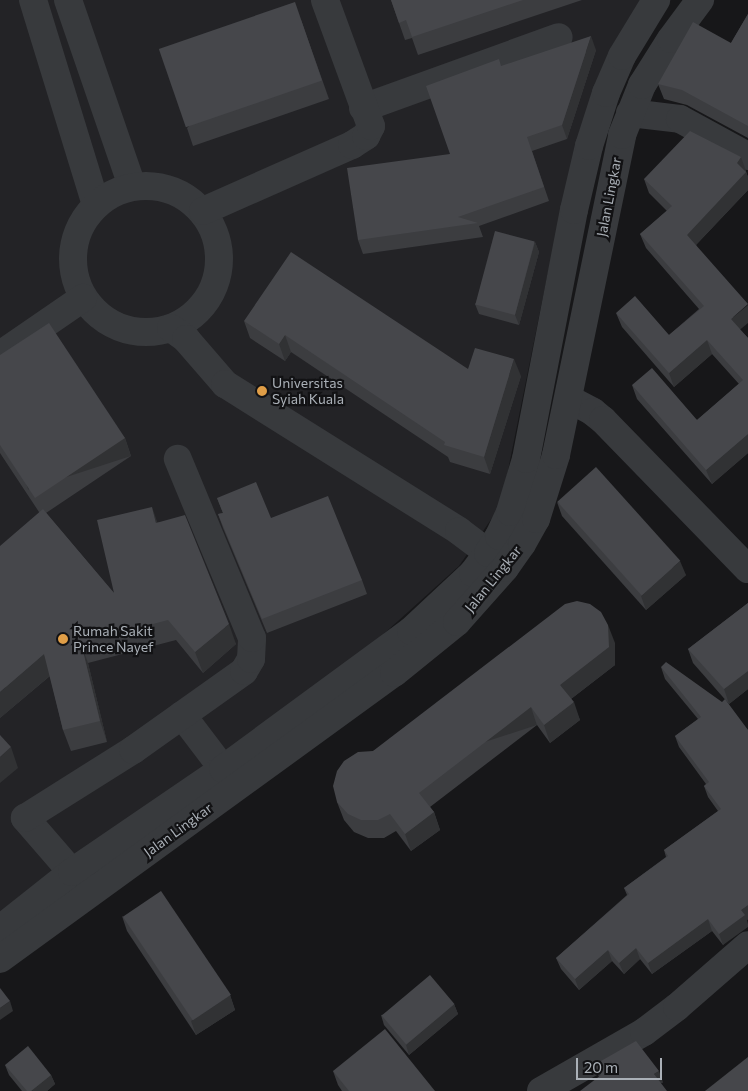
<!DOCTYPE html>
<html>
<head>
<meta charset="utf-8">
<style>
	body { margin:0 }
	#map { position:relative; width:748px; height:1091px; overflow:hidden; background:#171719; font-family:Commissioner,sans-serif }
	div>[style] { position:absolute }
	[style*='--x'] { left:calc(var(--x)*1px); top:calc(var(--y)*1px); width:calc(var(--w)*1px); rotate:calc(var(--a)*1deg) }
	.built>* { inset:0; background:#232326 }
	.minor>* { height:28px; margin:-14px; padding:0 14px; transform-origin:14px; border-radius:14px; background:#383a3d }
	.minor>.ring { margin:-14px; padding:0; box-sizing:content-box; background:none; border:28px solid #383a3d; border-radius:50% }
	.wall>* { inset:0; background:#3c3d40 }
	.shaded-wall>* { inset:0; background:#313234; transform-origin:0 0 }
	.building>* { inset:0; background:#46474b; transform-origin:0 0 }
	.dots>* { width:14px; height:14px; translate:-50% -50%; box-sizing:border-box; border:2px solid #121214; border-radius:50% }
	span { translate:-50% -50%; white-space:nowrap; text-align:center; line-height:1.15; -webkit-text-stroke:4.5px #121214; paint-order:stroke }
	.street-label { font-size:14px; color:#aab0b7 }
	.poi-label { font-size:14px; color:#aab0b7 }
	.left { translate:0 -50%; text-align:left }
	.scale { position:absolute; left:576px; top:1058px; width:86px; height:22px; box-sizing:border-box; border:2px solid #aab0b7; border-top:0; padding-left:6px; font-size:15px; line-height:18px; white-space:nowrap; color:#aab0b7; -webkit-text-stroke:4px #121214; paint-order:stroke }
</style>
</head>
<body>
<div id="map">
	<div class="built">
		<div style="clip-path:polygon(0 0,646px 0,583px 125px,547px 277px,501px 505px,459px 566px,347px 667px,0 916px)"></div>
	</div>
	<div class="minor">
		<div style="--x:33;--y:0;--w:214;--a:72.9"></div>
		<div style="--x:68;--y:0;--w:197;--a:71"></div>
		<div style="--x:363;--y:108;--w:208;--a:-19.9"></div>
		<div style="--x:630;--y:113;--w:50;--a:6.8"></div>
		<div style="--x:680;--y:119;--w:77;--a:28.6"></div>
		<div class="ring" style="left:73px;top:186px;width:118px;height:118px"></div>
		<div style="--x:203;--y:211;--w:163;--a:-23.9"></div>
		<div style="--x:352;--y:145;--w:17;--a:-33"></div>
		<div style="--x:366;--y:136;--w:11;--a:-63"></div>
		<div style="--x:371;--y:126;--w:134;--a:-110.1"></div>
		<div style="--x:171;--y:328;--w:19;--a:36"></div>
		<div style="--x:186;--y:339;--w:60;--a:49.1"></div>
		<div style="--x:225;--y:384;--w:276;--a:32.1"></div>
		<div style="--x:459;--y:531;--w:36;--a:37"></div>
		<div style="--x:0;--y:355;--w:101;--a:-34.5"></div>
		<div style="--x:569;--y:399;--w:27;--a:28"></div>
		<div style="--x:593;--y:412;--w:13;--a:39"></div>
		<div style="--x:603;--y:420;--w:208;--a:45.8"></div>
		<div style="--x:182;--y:715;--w:68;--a:52.8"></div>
		<div style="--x:83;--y:885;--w:89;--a:-130.9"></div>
		<div style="--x:25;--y:818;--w:128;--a:-32.2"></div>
		<div style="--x:133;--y:750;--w:136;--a:-35.4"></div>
		<div style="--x:244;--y:671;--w:14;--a:-60"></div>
		<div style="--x:251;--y:659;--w:21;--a:-87"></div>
		<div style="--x:252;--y:638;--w:194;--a:-112.5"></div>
		<div style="--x:0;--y:929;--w:92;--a:-38.4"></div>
		<div style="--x:72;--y:872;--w:183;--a:-34.3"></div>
		<div style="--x:223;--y:769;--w:233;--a:-36.3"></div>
		<div style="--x:411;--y:631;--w:85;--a:-43.1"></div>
		<div style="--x:473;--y:573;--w:25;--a:-53"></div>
		<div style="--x:488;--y:553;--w:20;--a:-57"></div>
		<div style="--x:499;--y:536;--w:26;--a:-65"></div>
		<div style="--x:510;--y:512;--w:55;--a:-73.2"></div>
		<div style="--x:526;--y:459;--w:254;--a:-79.1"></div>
		<div style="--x:574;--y:210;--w:66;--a:-76.8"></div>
		<div style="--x:589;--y:146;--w:56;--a:-72.2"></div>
		<div style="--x:606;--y:93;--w:40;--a:-66.6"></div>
		<div style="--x:622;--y:56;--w:66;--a:-58.7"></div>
		<div style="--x:0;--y:959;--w:487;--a:-36"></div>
		<div style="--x:394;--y:673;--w:81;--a:-39"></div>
		<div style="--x:457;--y:622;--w:72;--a:-48.4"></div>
		<div style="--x:505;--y:568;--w:29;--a:-55"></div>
		<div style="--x:522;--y:544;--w:29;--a:-61"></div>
		<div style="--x:536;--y:519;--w:67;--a:-72.6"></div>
		<div style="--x:556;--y:455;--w:327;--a:-78.3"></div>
		<div style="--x:622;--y:135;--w:54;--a:-68.2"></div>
		<div style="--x:642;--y:85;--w:54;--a:-57.8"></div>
		<div style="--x:671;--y:39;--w:49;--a:-53.4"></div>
		<div style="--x:541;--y:1091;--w:119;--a:-29.8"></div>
		<div style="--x:644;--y:1032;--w:41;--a:-37.1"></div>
		<div style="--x:677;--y:1007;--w:94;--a:-41.1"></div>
	</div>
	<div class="wall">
		<div style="clip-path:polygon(391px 0,582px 0,418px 55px,412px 38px,405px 40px)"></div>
		<div style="clip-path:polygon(748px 14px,748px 138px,687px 105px,664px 99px,658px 84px,731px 43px)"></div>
		<div style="clip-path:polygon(301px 20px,329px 99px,193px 146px,187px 128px)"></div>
		<div style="clip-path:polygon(596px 50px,567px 139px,532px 151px,549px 201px,479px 226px,483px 237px,363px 254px,358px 240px,450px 154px,501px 66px)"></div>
		<div style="clip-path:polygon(741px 157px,748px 177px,748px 190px,696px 245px,740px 330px,748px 338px,748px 453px,712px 484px,637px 399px,632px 385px,697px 420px,739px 384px,712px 354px,674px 387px,622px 327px,616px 313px,669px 335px,699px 309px,646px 248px,640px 234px,667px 211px,649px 193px,644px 179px)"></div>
		<div style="clip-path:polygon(535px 242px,539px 252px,519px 325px,479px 314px,475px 304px)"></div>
		<div style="clip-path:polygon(244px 321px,468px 369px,521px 376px,490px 474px,450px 462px,448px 457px,291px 352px,285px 361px,250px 338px)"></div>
		<div style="clip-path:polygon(0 355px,125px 438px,131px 456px,46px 513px,114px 593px,158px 522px,236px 644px,203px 673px,176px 640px,88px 663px,107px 742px,71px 751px,63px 730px,50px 676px,0 718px,39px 512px,0 453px)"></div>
		<div style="clip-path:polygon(217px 498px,271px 518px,362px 580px,367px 594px,267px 633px,223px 528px,218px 514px,223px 513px)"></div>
		<div style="clip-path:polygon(557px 502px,686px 575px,646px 610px,562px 516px)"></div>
		<div style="clip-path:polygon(748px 603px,748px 689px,729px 704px,693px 663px,688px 649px)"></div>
		<div style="clip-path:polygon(615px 643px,615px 665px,571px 699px,580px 720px,550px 743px,537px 725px,430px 807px,434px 812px,440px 830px,411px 851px,396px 831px,384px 838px,368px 838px,354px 832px,344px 820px,337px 802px,373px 751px)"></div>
		<div style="clip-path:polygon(661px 667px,748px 730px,748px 919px,723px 945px,712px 931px,652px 974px,640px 959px,624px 974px,612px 961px,579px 990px,561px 969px,556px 958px,627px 895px,624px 888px,666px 857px,664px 850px,718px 811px,708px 797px,704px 786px,706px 784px,679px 747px,675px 736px,698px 719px,665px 679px)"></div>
		<div style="clip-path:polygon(122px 916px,230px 995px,235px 1010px,196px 1035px,127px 931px)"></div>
		<div style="clip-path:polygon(454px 1004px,458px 1014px,409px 1055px,384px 1025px,381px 1015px)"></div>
		<div style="clip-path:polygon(5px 1065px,51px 1075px,55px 1084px,47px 1091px,22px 1091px,9px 1075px)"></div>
		<div style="clip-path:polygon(594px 1065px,663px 1082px,662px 1083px,599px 1077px)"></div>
		<div style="clip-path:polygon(333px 1071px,435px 1091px,342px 1091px,338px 1085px)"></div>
	</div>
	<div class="shaded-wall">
		<div style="clip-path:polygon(591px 36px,596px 50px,567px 139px,562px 125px)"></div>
		<div style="clip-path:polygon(741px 157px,746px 171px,743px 175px,746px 172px,748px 177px,748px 190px,692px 249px,687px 235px)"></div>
		<div style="clip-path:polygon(535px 242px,539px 252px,519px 325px,515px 315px)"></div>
		<div style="clip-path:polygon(748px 305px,748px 323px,736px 333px,731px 319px)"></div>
		<div style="clip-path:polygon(285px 335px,291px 352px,285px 361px,279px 344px)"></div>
		<div style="clip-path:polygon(707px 340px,712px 354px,674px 387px,669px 373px)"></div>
		<div style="clip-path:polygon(514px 359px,521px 376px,490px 474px,484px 457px)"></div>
		<div style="clip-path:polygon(748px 434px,748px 453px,712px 484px,706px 470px)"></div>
		<div style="left:125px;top:438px;width:19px;height:108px;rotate:72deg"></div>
		<div style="clip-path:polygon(152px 507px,159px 527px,156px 523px)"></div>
		<div style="clip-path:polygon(680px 561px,686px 575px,646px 610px,641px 596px)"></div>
		<div style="clip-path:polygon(229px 624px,236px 644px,203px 673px,195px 652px)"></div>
		<div style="clip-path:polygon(608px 625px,615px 643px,615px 665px,567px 702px,560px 685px)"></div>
		<div style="clip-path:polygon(81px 643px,88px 663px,107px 742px,100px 721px)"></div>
		<div style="clip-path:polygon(44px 654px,52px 674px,0 718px,0 692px)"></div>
		<div style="clip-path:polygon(748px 671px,748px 689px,729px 704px,724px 689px)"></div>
		<div style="clip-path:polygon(574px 702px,580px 720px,550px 743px,544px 725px)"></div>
		<div style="left:531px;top:707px;width:19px;height:141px;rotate:72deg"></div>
		<div style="clip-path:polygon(11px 747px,18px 768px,0 783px,0 757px)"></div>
		<div style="clip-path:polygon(434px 812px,440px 830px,411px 851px,405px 834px)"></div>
		<div style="clip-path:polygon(748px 905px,748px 919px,747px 920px,748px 924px,748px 927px,723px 945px,719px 934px,741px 910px)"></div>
		<div style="clip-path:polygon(708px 919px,712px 931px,652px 974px,648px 963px)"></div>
		<div style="clip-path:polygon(636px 948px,640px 959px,624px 974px,619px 963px)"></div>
		<div style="clip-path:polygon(608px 950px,612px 961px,579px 990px,575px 979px)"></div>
		<div style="clip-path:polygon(230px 995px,235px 1010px,196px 1035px,191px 1021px)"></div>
		<div style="clip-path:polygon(10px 1001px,13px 1011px,0 1020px,0 1008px)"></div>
		<div style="clip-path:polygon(454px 1004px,458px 1014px,409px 1055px,406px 1045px)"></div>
		<div style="clip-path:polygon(659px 1071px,663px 1082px,659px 1085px,654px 1074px)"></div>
		<div style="clip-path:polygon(51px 1075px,55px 1084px,47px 1091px,31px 1091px)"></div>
	</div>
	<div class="building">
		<div style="clip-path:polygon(391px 0,523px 0,412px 37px,406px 20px,399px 23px)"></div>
		<div style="left:295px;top:2px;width:83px;height:144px;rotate:71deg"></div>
		<div style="clip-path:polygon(748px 14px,748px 126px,682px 90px,658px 84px,693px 22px,731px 43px)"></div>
		<div style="clip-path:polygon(591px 36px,562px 125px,527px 137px,544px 187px,458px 217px,478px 223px,358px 240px,347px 168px,450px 154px,426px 86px,499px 59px,501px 66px)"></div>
		<div style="clip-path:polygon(690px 131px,741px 157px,737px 163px,746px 172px,687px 235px,748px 304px,731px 319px,748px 338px,748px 434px,706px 470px,632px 385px,652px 368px,697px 420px,743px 380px,707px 340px,669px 373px,616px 313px,635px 296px,669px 335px,704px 306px,640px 234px,672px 206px,644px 179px)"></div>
		<div style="left:495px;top:231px;width:41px;height:76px;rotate:15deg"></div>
		<div style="clip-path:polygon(291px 252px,468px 369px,475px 348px,514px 359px,484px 457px,444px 445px,445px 442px,285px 335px,279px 344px,244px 321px)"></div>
		<div style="clip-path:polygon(49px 323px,125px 438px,35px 498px,0 445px,0 355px)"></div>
		<div style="left:596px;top:467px;width:126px;height:52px;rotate:48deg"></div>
		<div style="clip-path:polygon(256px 482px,271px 518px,328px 496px,362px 580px,262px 619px,218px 514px,223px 513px,217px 498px)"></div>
		<div style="clip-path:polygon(152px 507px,156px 523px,185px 515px,229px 624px,195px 652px,168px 620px,81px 643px,100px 721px,63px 730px,44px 654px,0 692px,0 546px,43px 509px,114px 593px,97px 520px)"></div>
		<div style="clip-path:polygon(577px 601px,590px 604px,601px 612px,608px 625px,609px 647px,560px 685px,574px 702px,544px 725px,531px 707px,419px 793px,434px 812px,405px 834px,390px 814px,378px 820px,361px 820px,348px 814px,337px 802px,333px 786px,337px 771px,344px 761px,358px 752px,373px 751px,565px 604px)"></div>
		<div style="clip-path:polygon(748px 603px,748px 671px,724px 689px,688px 649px)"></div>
		<div style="clip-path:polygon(666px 662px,722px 702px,725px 699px,748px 730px,748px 905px,741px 910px,745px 915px,719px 934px,708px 919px,648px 963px,636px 948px,619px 963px,608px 950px,575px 979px,556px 958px,629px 894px,624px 888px,668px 856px,664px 850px,721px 809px,704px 786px,709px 782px,675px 736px,701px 717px,661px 667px)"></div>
		<div style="clip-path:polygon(0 735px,11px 747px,0 757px)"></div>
		<div style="left:161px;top:891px;width:125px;height:46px;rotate:56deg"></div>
		<div style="left:430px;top:975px;width:38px;height:63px;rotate:50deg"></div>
		<div style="clip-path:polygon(0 988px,10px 1001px,0 1008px)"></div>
		<div style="clip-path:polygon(385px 1029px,435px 1091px,349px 1091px,333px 1071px)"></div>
		<div style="clip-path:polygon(636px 1041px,659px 1071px,654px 1074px,667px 1091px,580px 1091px,601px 1075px,594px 1065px)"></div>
		<div style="clip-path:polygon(28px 1046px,51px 1075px,31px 1091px,27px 1091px,5px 1065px)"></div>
		<div style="clip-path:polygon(748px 1057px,748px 1091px,705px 1091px)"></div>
	</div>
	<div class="dots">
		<div style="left:262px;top:391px;background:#e09e47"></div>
		<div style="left:63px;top:639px;background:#e09e47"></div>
	</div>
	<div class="street-label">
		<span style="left:609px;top:197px;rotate:-79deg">Jalan Lingkar</span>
		<span style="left:493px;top:579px;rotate:-51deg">Jalan Lingkar</span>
		<span style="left:178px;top:830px;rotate:-36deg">Jalan Lingkar</span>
	</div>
	<div class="poi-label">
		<span class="left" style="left:272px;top:391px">Universitas<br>Syiah Kuala</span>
		<span class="left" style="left:73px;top:639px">Rumah Sakit<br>Prince Nayef</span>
	</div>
	<div class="scale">20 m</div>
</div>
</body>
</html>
